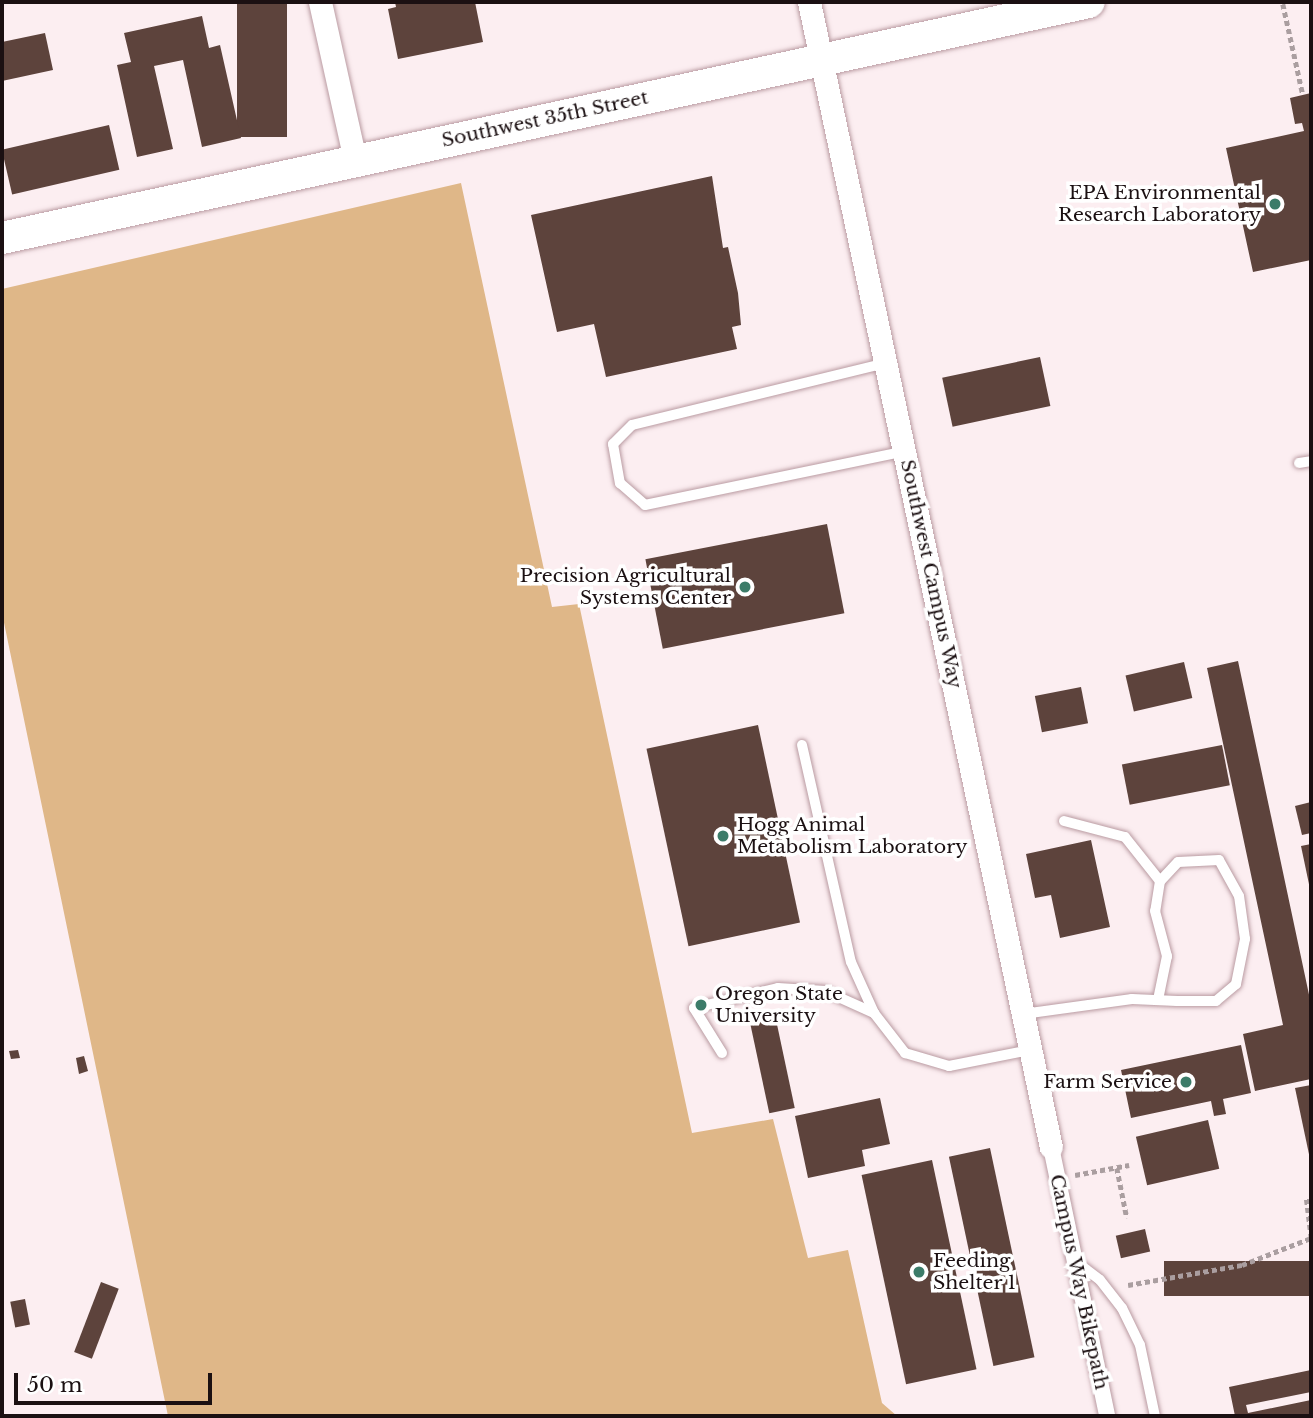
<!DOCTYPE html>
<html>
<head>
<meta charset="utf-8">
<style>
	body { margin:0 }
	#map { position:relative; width:1313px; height:1418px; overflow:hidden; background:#fceef1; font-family:"Libre Baskerville",serif }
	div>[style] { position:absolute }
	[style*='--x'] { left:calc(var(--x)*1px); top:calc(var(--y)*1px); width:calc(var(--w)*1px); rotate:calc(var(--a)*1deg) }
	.green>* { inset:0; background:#dfb788 }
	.building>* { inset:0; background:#5d433c; transform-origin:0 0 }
	.path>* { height:4.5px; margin-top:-2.25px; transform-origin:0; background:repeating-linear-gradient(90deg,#aa9ea0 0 5px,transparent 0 8.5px) }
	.roads { filter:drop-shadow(0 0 2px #ba9ba2) drop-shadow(0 0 2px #ba9ba2) }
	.service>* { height:10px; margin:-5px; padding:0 5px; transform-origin:5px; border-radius:5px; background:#fff }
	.pedestrian>* { height:16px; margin:-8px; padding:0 8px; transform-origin:8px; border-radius:8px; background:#fff }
	.minor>* { height:23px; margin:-11.5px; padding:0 11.5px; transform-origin:11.5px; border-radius:11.5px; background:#fff }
	.secondary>* { height:32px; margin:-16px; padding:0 16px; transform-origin:16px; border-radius:16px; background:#fff }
	.dots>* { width:19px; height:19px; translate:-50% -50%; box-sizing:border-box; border:4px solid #fff; border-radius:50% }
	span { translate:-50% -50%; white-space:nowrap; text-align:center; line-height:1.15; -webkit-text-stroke:7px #fff; paint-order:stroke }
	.street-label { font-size:19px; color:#1b1012 }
	.poi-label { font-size:19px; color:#1b1012 }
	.right { translate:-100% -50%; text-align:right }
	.left { translate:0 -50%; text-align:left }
	.frame { position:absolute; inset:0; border:4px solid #1b1012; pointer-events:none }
	.scale { position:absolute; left:14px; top:1373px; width:198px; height:32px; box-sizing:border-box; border:4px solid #1b1012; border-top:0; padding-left:9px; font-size:21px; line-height:24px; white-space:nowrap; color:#1b1012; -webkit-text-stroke:5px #fff; paint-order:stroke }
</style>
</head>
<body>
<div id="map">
	<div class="green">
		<div style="clip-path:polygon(461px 183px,552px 607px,579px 604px,692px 1133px,773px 1119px,808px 1258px,848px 1250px,882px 1403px,897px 1416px,168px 1416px,2px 613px,2px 289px)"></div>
	</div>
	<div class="building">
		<div style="left:237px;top:2px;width:50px;height:135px"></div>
		<div style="clip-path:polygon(395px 2px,475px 2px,483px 42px,398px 59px,388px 9px,396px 7px)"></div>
		<div style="clip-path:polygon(202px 16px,209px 48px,220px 45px,241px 138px,202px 147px,183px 60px,154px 66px,173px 149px,137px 157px,117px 65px,131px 62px,124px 33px)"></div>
		<div style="clip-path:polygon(45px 33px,53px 70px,2px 81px,2px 42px)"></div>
		<div style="clip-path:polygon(1311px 93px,1311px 260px,1253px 272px,1226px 148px,1304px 131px,1302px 123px,1295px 124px,1290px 98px)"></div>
		<div style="left:109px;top:125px;width:46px;height:110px;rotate:77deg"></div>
		<div style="clip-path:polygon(712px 176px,723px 248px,728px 247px,738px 293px,741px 325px,732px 327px,737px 349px,606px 377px,594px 324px,557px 332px,531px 215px)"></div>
		<div style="left:1040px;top:357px;width:50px;height:100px;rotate:78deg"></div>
		<div style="left:827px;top:524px;width:91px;height:185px;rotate:79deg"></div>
		<div style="clip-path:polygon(1238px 661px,1311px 1004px,1311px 1079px,1255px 1091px,1243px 1034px,1283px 1025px,1207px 668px)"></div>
		<div style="left:1184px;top:662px;width:37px;height:60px;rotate:77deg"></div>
		<div style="left:1081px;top:687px;width:37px;height:47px;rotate:79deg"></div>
		<div style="left:758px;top:725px;width:202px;height:114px;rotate:78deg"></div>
		<div style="left:1222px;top:745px;width:41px;height:102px;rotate:79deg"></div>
		<div style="clip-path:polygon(1311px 802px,1311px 833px,1302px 835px,1295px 806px)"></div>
		<div style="clip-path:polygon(1091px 840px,1110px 927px,1060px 938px,1051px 895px,1035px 898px,1026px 854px)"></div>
		<div style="clip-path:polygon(1311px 844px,1311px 889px,1310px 889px,1301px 846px)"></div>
		<div style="left:775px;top:1015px;width:95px;height:26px;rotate:78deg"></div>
		<div style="clip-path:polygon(1241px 1045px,1251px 1093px,1223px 1099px,1226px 1114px,1214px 1116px,1211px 1101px,1131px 1118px,1121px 1070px)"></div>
		<div style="clip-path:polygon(18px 1050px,20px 1058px,11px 1059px,9px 1051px)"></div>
		<div style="clip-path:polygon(84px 1056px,88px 1071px,79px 1074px,76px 1058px)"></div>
		<div style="clip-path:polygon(1311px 1085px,1311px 1159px,1310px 1159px,1295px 1088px)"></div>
		<div style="clip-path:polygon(880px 1098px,890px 1144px,862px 1150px,865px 1166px,808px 1178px,795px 1116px)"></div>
		<div style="left:1208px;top:1120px;width:50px;height:74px;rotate:77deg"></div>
		<div style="left:990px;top:1148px;width:214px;height:42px;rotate:78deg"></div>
		<div style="left:932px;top:1160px;width:214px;height:72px;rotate:78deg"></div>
		<div style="left:1145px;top:1229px;width:23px;height:30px;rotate:77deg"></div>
		<div style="left:1311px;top:1261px;width:35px;height:147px;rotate:90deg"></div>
		<div style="left:101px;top:1282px;width:19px;height:75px;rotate:21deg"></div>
		<div style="left:25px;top:1299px;width:26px;height:15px;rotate:79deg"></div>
		<div style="clip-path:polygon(1311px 1370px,1311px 1392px,1246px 1405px,1248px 1413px,1311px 1400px,1311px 1416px,1235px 1416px,1229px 1387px)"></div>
	</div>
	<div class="path">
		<div style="--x:1283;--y:4;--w:93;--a:77.6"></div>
		<div style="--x:1117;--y:1168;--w:51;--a:78.7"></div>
		<div style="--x:1075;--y:1175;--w:55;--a:-10.5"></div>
		<div style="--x:1128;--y:1285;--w:116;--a:-10"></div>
		<div style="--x:1242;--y:1265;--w:74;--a:-21.4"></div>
		<div style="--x:1311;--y:1238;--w:40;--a:-97.1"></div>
	</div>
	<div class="roads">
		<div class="service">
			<div style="--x:886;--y:363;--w:261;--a:166.3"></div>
			<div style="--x:632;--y:425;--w:27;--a:135"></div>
			<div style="--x:613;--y:444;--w:40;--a:80"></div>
			<div style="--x:620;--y:483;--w:33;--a:41"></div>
			<div style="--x:645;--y:505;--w:266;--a:-11.7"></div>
			<div style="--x:1299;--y:463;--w:12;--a:-9"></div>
			<div style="--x:802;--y:745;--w:222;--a:77.3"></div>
			<div style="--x:851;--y:962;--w:56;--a:65.7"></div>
			<div style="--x:874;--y:1013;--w:51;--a:52.2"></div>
			<div style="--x:905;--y:1053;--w:46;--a:16.5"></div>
			<div style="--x:949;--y:1066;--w:83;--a:-11.2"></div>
			<div style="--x:1064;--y:821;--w:63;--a:14.7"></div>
			<div style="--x:1125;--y:837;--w:56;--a:51.5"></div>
			<div style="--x:1023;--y:1014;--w:110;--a:-7.8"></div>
			<div style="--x:1132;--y:999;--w:45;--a:2.5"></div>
			<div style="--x:1177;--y:1001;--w:39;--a:0"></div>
			<div style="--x:1216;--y:1001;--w:26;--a:-40"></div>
			<div style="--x:1236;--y:984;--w:46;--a:-78.7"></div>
			<div style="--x:1245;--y:939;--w:43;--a:-97.9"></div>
			<div style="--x:1239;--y:896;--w:41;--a:-119.1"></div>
			<div style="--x:1219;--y:860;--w:41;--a:177.2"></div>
			<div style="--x:1178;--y:862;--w:26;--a:133"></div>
			<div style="--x:1160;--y:881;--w:30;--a:99"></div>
			<div style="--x:1155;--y:911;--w:47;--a:75.1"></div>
			<div style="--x:1167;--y:956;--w:45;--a:101.6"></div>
			<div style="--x:722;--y:1053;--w:53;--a:-121.9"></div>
			<div style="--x:694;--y:1008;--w:86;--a:-13.4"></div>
			<div style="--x:778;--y:988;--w:47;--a:3.7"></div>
			<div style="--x:825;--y:991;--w:54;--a:24.2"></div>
			<div style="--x:1075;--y:1261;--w:31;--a:37"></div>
			<div style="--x:1100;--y:1280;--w:36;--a:52"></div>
			<div style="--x:1122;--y:1308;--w:41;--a:64.1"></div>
			<div style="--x:1140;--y:1345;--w:73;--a:78.1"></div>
		</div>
		<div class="pedestrian">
			<div style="--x:1051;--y:1147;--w:275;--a:78.2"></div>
		</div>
		<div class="minor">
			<div style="--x:320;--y:2;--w:162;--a:77.5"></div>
			<div style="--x:809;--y:2;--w:1170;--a:78.07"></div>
		</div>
		<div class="secondary">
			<div style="--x:2;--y:238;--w:1112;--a:-12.25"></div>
		</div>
	</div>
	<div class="dots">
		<div style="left:1275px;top:204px;background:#3c7c69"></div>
		<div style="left:745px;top:587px;background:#3c7c69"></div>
		<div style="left:723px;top:836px;background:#3c7c69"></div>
		<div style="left:701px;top:1005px;background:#3c7c69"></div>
		<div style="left:1186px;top:1082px;background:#3c7c69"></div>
		<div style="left:919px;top:1272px;background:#3c7c69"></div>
	</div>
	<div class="street-label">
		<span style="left:545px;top:119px;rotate:-12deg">Southwest 35th Street</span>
		<span style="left:931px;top:574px;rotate:78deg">Southwest Campus Way</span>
		<span style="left:1079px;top:1282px;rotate:78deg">Campus Way Bikepath</span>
	</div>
	<div class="poi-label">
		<span class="right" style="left:1261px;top:204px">EPA Environmental<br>Research Laboratory</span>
		<span class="right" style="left:731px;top:587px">Precision Agricultural<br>Systems Center</span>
		<span class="left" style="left:737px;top:836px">Hogg Animal<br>Metabolism Laboratory</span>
		<span class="left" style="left:715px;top:1005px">Oregon State<br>University</span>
		<span class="right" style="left:1172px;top:1082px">Farm Service</span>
		<span class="left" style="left:933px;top:1272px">Feeding<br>Shelter 1</span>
	</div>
	<div class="frame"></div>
	<div class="scale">50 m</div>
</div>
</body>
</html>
